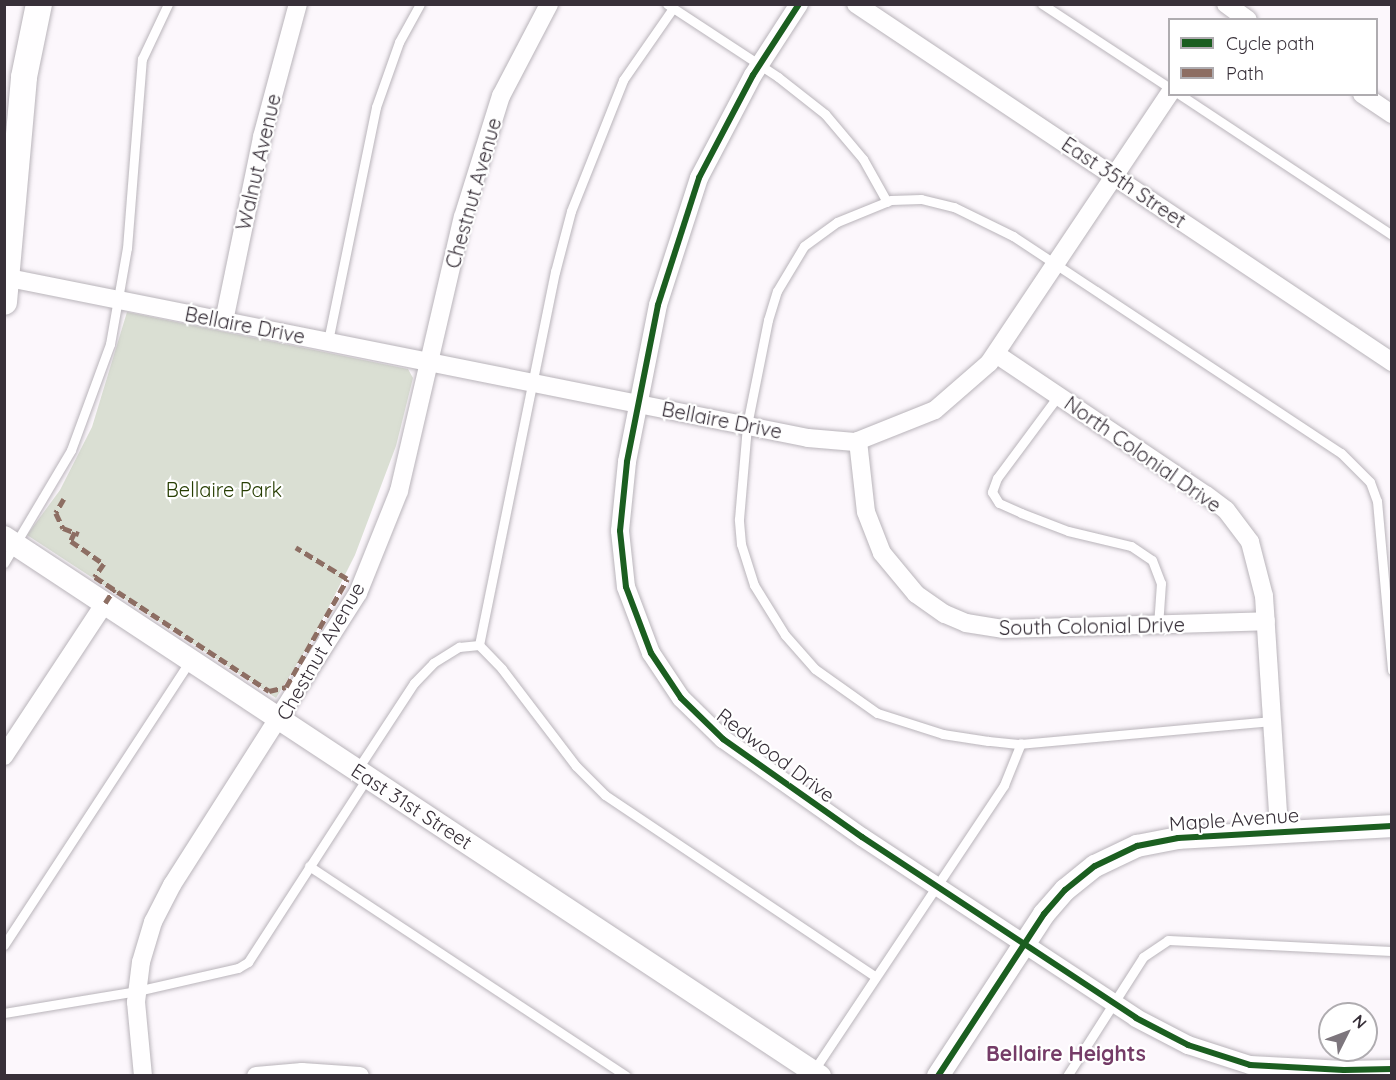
<!DOCTYPE html>
<html>
<head>
<meta charset="utf-8">
<style>
	body { margin:0 }
	#map { position:relative; width:1396px; height:1080px; overflow:hidden; background:#fcf7fc; font-family:Quicksand,sans-serif }
	div>[style] { position:absolute }
	[style*='--x'] { left:calc(var(--x)*1px); top:calc(var(--y)*1px); width:calc(var(--w)*1px); rotate:calc(var(--a)*1deg) }
	.green>* { inset:0; background:#dadfd3 }
	.roads { filter:drop-shadow(0 0 2px #b9b4ba) drop-shadow(0 0 2px #b9b4ba) }
	.service>* { height:9px; margin:-4.5px; padding:0 4.5px; transform-origin:4.5px; border-radius:4.5px; background:#fffeff }
	.minor>* { height:18px; margin:-9px; padding:0 9px; transform-origin:9px; border-radius:9px; background:#fffeff }
	.tertiary>* { height:22px; margin:-11px; padding:0 11px; transform-origin:11px; border-radius:11px; background:#fffeff }
	.secondary>* { height:26px; margin:-13px; padding:0 13px; transform-origin:13px; border-radius:13px; background:#fffeff }
	.quiet>* { height:4.5px; margin-top:-2.25px; transform-origin:0; background:repeating-linear-gradient(90deg,#8d6e63 0 9px,transparent 0 13.5px) }
	.cycleway>* { height:6px; margin:-3px; padding:0 3px; transform-origin:3px; border-radius:3px; background:#1b5e20 }
	span { translate:-50% -50%; white-space:nowrap; text-align:center; line-height:1.15; -webkit-text-stroke:4.5px #fff; paint-order:stroke }
	.street-label { font-size:20px; color:#383039 }
	.park-label { font-size:20px; color:#273e03 }
	.neighbourhood-label { font-size:21px; color:#753c68; font-weight:700 }
	.frame { position:absolute; inset:0; border:6px solid #383039; pointer-events:none }
	.legend { position:absolute; left:1168px; top:18px; width:210px; height:78px; box-sizing:border-box; background:#fff; border:2px solid #afacb0; margin:0; padding:8px 10px; list-style:none; font-size:18px; color:#383039 }
	.legend li { display:flex; align-items:center; gap:12px; height:30px }
	.legend b { width:30px; border:2px solid #afacb0 }
	.north { position:absolute; left:1318px; top:1002px; width:60px; height:60px; box-sizing:border-box; background:#fff; border:2px solid #afacb0; border-radius:50%; rotate:48deg; font-size:16px; font-weight:700; line-height:24px; text-align:center; color:#383039 }
	.north::after { content:''; display:block; margin:auto; width:21px; height:27px; background:#7d767d; clip-path:polygon(50% 0,100% 100%,50% 72%,0 100%) }
</style>
</head>
<body>
<div id="map">
	<div class="green">
		<div style="clip-path:polygon(127px 312px,408px 369px,413px 378px,396px 446px,355px 555px,313px 638px,276px 698px,27px 535px,60px 490px,92px 427px)"></div>
	</div>
	<div class="roads">
		<div class="service">
			<div style="--x:667;--y:4;--w:133;--a:33.3"></div>
			<div style="--x:778;--y:77;--w:60;--a:38.2"></div>
			<div style="--x:825;--y:114;--w:59;--a:49.8"></div>
			<div style="--x:863;--y:159;--w:49;--a:60.8"></div>
			<div style="--x:1042;--y:4;--w:153;--a:33.3"></div>
			<div style="--x:1179;--y:94;--w:255;--a:33.5"></div>
			<div style="--x:328;--y:341;--w:239;--a:-78.4"></div>
			<div style="--x:376;--y:107;--w:69;--a:-70.5"></div>
			<div style="--x:399;--y:42;--w:43;--a:-61.1"></div>
			<div style="--x:1058;--y:396;--w:102;--a:126.6"></div>
			<div style="--x:997;--y:478;--w:15;--a:110"></div>
			<div style="--x:992;--y:492;--w:13;--a:58"></div>
			<div style="--x:999;--y:503;--w:24;--a:24"></div>
			<div style="--x:1021;--y:513;--w:50;--a:21"></div>
			<div style="--x:1068;--y:531;--w:65;--a:13.4"></div>
			<div style="--x:1131;--y:546;--w:25;--a:34"></div>
			<div style="--x:1152;--y:560;--w:25;--a:69"></div>
			<div style="--x:1161;--y:583;--w:43;--a:94"></div>
			<div style="--x:4;--y:563;--w:131;--a:-59.3"></div>
			<div style="--x:71;--y:450;--w:113;--a:-69.8"></div>
			<div style="--x:110;--y:344;--w:97;--a:-80"></div>
			<div style="--x:127;--y:248;--w:190;--a:-85.5"></div>
			<div style="--x:142;--y:59;--w:61;--a:-64.7"></div>
			<div style="--x:479;--y:645;--w:381;--a:-78.5"></div>
			<div style="--x:555;--y:272;--w:63;--a:-75.3"></div>
			<div style="--x:571;--y:211;--w:141;--a:-68.3"></div>
			<div style="--x:623;--y:80;--w:88;--a:-55.2"></div>
			<div style="--x:1272;--y:721;--w:255;--a:174.8"></div>
			<div style="--x:1018;--y:744;--w:30;--a:-174"></div>
			<div style="--x:988;--y:741;--w:46;--a:-171.2"></div>
			<div style="--x:943;--y:734;--w:69;--a:-162.3"></div>
			<div style="--x:877;--y:713;--w:76;--a:-144.6"></div>
			<div style="--x:815;--y:669;--w:45;--a:-131.4"></div>
			<div style="--x:785;--y:635;--w:59;--a:-121.8"></div>
			<div style="--x:754;--y:585;--w:43;--a:-107.6"></div>
			<div style="--x:741;--y:544;--w:25;--a:-95"></div>
			<div style="--x:739;--y:519;--w:94;--a:-85.1"></div>
			<div style="--x:747;--y:425;--w:107;--a:-78.7"></div>
			<div style="--x:768;--y:320;--w:30;--a:-73"></div>
			<div style="--x:777;--y:291;--w:52;--a:-59"></div>
			<div style="--x:804;--y:246;--w:41;--a:-36"></div>
			<div style="--x:837;--y:222;--w:58;--a:-22.2"></div>
			<div style="--x:891;--y:200;--w:30;--a:-2"></div>
			<div style="--x:921;--y:199;--w:34;--a:14"></div>
			<div style="--x:954;--y:207;--w:66;--a:26.2"></div>
			<div style="--x:1013;--y:236;--w:393;--a:33.5"></div>
			<div style="--x:1341;--y:453;--w:41;--a:45"></div>
			<div style="--x:1370;--y:482;--w:20;--a:70"></div>
			<div style="--x:1377;--y:501;--w:170;--a:84.9"></div>
			<div style="--x:357;--y:770;--w:104;--a:-56.8"></div>
			<div style="--x:414;--y:683;--w:28;--a:-46"></div>
			<div style="--x:433;--y:663;--w:31;--a:-32"></div>
			<div style="--x:459;--y:647;--w:20;--a:-6"></div>
			<div style="--x:479;--y:645;--w:33;--a:46"></div>
			<div style="--x:502;--y:669;--w:122;--a:52.7"></div>
			<div style="--x:576;--y:766;--w:41;--a:45"></div>
			<div style="--x:605;--y:795;--w:326;--a:33.9"></div>
			<div style="--x:309;--y:866;--w:380;--a:33.5"></div>
			<div style="--x:4;--y:945;--w:339;--a:-56.8"></div>
			<div style="--x:4;--y:1013;--w:135;--a:-9.4"></div>
			<div style="--x:137;--y:991;--w:104;--a:-12.8"></div>
			<div style="--x:238;--y:968;--w:12;--a:-31"></div>
			<div style="--x:248;--y:962;--w:219;--a:-57.1"></div>
			<div style="--x:814;--y:1070;--w:343;--a:-56.3"></div>
			<div style="--x:1004;--y:785;--w:45;--a:-68"></div>
			<div style="--x:1067;--y:1076;--w:141;--a:-57.4"></div>
			<div style="--x:1143;--y:957;--w:30;--a:-34"></div>
			<div style="--x:1168;--y:940;--w:224;--a:2.8"></div>
		</div>
		<div class="minor">
			<div style="--x:799;--y:4;--w:85;--a:122.9"></div>
			<div style="--x:753;--y:75;--w:116;--a:117.7"></div>
			<div style="--x:699;--y:178;--w:133;--a:107.9"></div>
			<div style="--x:658;--y:305;--w:160;--a:101.2"></div>
			<div style="--x:627;--y:462;--w:69;--a:95.8"></div>
			<div style="--x:620;--y:531;--w:56;--a:83.9"></div>
			<div style="--x:626;--y:587;--w:71;--a:69.3"></div>
			<div style="--x:651;--y:653;--w:54;--a:56.3"></div>
			<div style="--x:681;--y:698;--w:59;--a:44.3"></div>
			<div style="--x:723;--y:739;--w:170;--a:35.2"></div>
			<div style="--x:862;--y:837;--w:328;--a:33.4"></div>
			<div style="--x:1136;--y:1018;--w:59;--a:27.4"></div>
			<div style="--x:1188;--y:1045;--w:65;--a:17.9"></div>
			<div style="--x:1250;--y:1065;--w:94;--a:3"></div>
			<div style="--x:1344;--y:1070;--w:48;--a:-1.2"></div>
			<div style="--x:856;--y:4;--w:645;--a:33.74"></div>
			<div style="--x:1226;--y:4;--w:27;--a:36"></div>
			<div style="--x:1362;--y:94;--w:36;--a:34"></div>
			<div style="--x:9;--y:278;--w:815;--a:11.32"></div>
			<div style="--x:808;--y:438;--w:47;--a:4.9"></div>
			<div style="--x:855;--y:442;--w:86;--a:-21.8"></div>
			<div style="--x:935;--y:410;--w:72;--a:-41"></div>
			<div style="--x:989;--y:363;--w:325;--a:-56.2"></div>
			<div style="--x:224;--y:321;--w:188;--a:-78.3"></div>
			<div style="--x:262;--y:137;--w:138;--a:-74.9"></div>
			<div style="--x:996;--y:354;--w:253;--a:33.9"></div>
			<div style="--x:1206;--y:495;--w:25;--a:37"></div>
			<div style="--x:1226;--y:510;--w:40;--a:53"></div>
			<div style="--x:1250;--y:542;--w:56;--a:75.5"></div>
			<div style="--x:1264;--y:596;--w:235;--a:86.3"></div>
			<div style="--x:858;--y:441;--w:71;--a:83.6"></div>
			<div style="--x:866;--y:512;--w:44;--a:68.7"></div>
			<div style="--x:882;--y:553;--w:53;--a:50.3"></div>
			<div style="--x:916;--y:594;--w:35;--a:35"></div>
			<div style="--x:945;--y:614;--w:23;--a:23"></div>
			<div style="--x:966;--y:623;--w:37;--a:9"></div>
			<div style="--x:1003;--y:629;--w:263;--a:-1.7"></div>
			<div style="--x:4;--y:756;--w:183;--a:-56.6"></div>
			<div style="--x:143;--y:1076;--w:74;--a:-95.4"></div>
			<div style="--x:136;--y:1002;--w:40;--a:-82.9"></div>
			<div style="--x:141;--y:962;--w:42;--a:-73.3"></div>
			<div style="--x:153;--y:922;--w:42;--a:-62.8"></div>
			<div style="--x:172;--y:885;--w:346;--a:-57.5"></div>
			<div style="--x:358;--y:593;--w:110;--a:-68.1"></div>
			<div style="--x:399;--y:491;--w:281;--a:-76.9"></div>
			<div style="--x:463;--y:217;--w:127;--a:-72.6"></div>
			<div style="--x:501;--y:96;--w:104;--a:-62.4"></div>
			<div style="--x:256;--y:1076;--w:46;--a:-5"></div>
			<div style="--x:302;--y:1072;--w:58;--a:3.9"></div>
		</div>
		<div class="tertiary">
			<div style="--x:4;--y:537;--w:978;--a:33.45"></div>
			<div style="--x:938;--y:1076;--w:194;--a:-56.8"></div>
			<div style="--x:1044;--y:914;--w:32;--a:-49"></div>
			<div style="--x:1065;--y:890;--w:38;--a:-39"></div>
			<div style="--x:1095;--y:866;--w:47;--a:-25.5"></div>
			<div style="--x:1137;--y:846;--w:42;--a:-11"></div>
			<div style="--x:1178;--y:838;--w:214;--a:-3.2"></div>
		</div>
		<div class="secondary">
			<div style="--x:4;--y:302;--w:226;--a:-84.9"></div>
			<div style="--x:24;--y:77;--w:75;--a:-78.4"></div>
		</div>
	</div>
	<div class="quiet">
		<div style="--x:64;--y:499;--w:16;--a:120"></div>
		<div style="--x:56;--y:513;--w:17;--a:65"></div>
		<div style="--x:63;--y:528;--w:17;--a:21"></div>
		<div style="--x:75;--y:532;--w:10;--a:114"></div>
		<div style="--x:71;--y:541;--w:40;--a:34.9"></div>
		<div style="--x:104;--y:564;--w:16;--a:125"></div>
		<div style="--x:95;--y:577;--w:208;--a:33.2"></div>
		<div style="--x:269;--y:691;--w:17;--a:-13"></div>
		<div style="--x:286;--y:687;--w:124;--a:-60.5"></div>
		<div style="--x:347;--y:579;--w:60;--a:-148.7"></div>
		<div style="--x:105;--y:603;--w:17;--a:-57"></div>
	</div>
	<div class="cycleway">
		<div style="--x:799;--y:4;--w:85;--a:122.9"></div>
		<div style="--x:753;--y:75;--w:116;--a:117.7"></div>
		<div style="--x:699;--y:178;--w:133;--a:107.9"></div>
		<div style="--x:658;--y:305;--w:160;--a:101.2"></div>
		<div style="--x:627;--y:462;--w:69;--a:95.8"></div>
		<div style="--x:620;--y:531;--w:56;--a:83.9"></div>
		<div style="--x:626;--y:587;--w:71;--a:69.3"></div>
		<div style="--x:651;--y:653;--w:54;--a:56.3"></div>
		<div style="--x:681;--y:698;--w:59;--a:44.3"></div>
		<div style="--x:723;--y:739;--w:170;--a:35.2"></div>
		<div style="--x:862;--y:837;--w:328;--a:33.4"></div>
		<div style="--x:1136;--y:1018;--w:59;--a:27.4"></div>
		<div style="--x:1188;--y:1045;--w:65;--a:17.9"></div>
		<div style="--x:1250;--y:1065;--w:94;--a:3"></div>
		<div style="--x:1344;--y:1070;--w:48;--a:-1.2"></div>
		<div style="--x:938;--y:1076;--w:194;--a:-56.8"></div>
		<div style="--x:1044;--y:914;--w:32;--a:-49"></div>
		<div style="--x:1065;--y:890;--w:38;--a:-39"></div>
		<div style="--x:1095;--y:866;--w:47;--a:-25.5"></div>
		<div style="--x:1137;--y:846;--w:42;--a:-11"></div>
		<div style="--x:1178;--y:838;--w:214;--a:-3.2"></div>
	</div>
	<div class="street-label">
		<span style="left:258px;top:162px;rotate:-77deg">Walnut Avenue</span>
		<span style="left:1124px;top:182px;rotate:34deg">East 35th Street</span>
		<span style="left:473px;top:193px;rotate:-74deg">Chestnut Avenue</span>
		<span style="left:245px;top:325px;rotate:11deg">Bellaire Drive</span>
		<span style="left:722px;top:420px;rotate:11deg">Bellaire Drive</span>
		<span style="left:1143px;top:454px;rotate:35deg">North Colonial Drive</span>
		<span style="left:1092px;top:626px;rotate:-1deg">South Colonial Drive</span>
		<span style="left:320px;top:651px;rotate:-60deg">Chestnut Avenue</span>
		<span style="left:776px;top:755px;rotate:37deg">Redwood Drive</span>
		<span style="left:412px;top:806px;rotate:33deg">East 31st Street</span>
		<span style="left:1234px;top:819px;rotate:-4deg">Maple Avenue</span>
	</div>
	<div class="park-label">
		<span style="left:224px;top:489px">Bellaire Park</span>
	</div>
	<div class="neighbourhood-label">
		<span style="left:1066px;top:1053px">Bellaire Heights</span>
	</div>
	<div class="frame"></div>
	<ul class="legend">
	<li><b style="height:8px;background:#1b5e20"></b>Cycle path</li>
	<li><b style="height:8px;background:#8d6e63"></b>Path</li>
	</ul>
	<div class="north">N</div>
</div>
</body>
</html>
